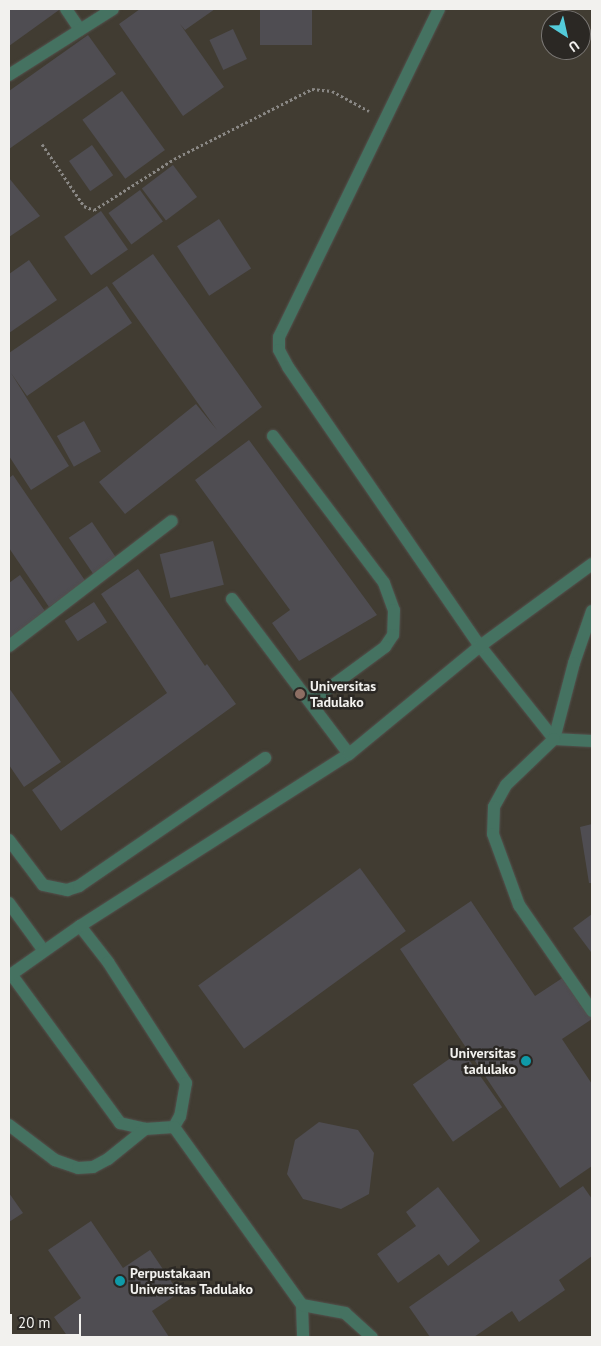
<!DOCTYPE html>
<html>
<head>
<meta charset="utf-8">
<style>
	body { margin:0 }
	#map { position:relative; width:601px; height:1346px; overflow:hidden; background:#35322e; font-family:"PT Sans",sans-serif }
	div>[style] { position:absolute }
	[style*='--x'] { left:calc(var(--x)*1px); top:calc(var(--y)*1px); width:calc(var(--w)*1px); rotate:calc(var(--a)*1deg) }
	.built>* { inset:0; background:#413c32 }
	.building>* { inset:0; background:#4f4d52; transform-origin:0 0 }
	.path>* { height:3px; margin-top:-1.5px; transform-origin:0; background:repeating-linear-gradient(90deg,#8a8885 0 2.5px,transparent 0 5px) }
	.roads { filter:drop-shadow(0 0 1px #53514d) drop-shadow(0 0 1px #53514d) }
	.service>* { height:12px; margin:-6px; padding:0 6px; transform-origin:6px; border-radius:6px; background:#457261 }
	.dots>* { width:14px; height:14px; translate:-50% -50%; box-sizing:border-box; border:2px solid #2b2824; border-radius:50% }
	span { translate:-50% -50%; white-space:nowrap; text-align:center; line-height:1.15; -webkit-text-stroke:5px #2b2824; paint-order:stroke }
	.poi-label { font-size:14px; color:#f2f1ee; font-weight:700 }
	.left { translate:0 -50%; text-align:left }
	.right { translate:-100% -50%; text-align:right }
	.frame { position:absolute; inset:0; border:10px solid #f2f1ee; pointer-events:none }
	.north { position:absolute; left:541px; top:10px; width:50px; height:50px; box-sizing:border-box; background:#2b2824; border:1px solid #7b7875; border-radius:50%; rotate:145deg; font-size:14px; font-weight:700; line-height:20px; text-align:center; color:#f2f1ee }
	.north::after { content:''; display:block; margin:auto; width:18px; height:22px; background:#53cbda; clip-path:polygon(50% 0,100% 100%,50% 72%,0 100%) }
	.scale { position:absolute; left:10px; top:1314px; width:71px; height:22px; box-sizing:border-box; border:2px solid #f2f1ee; border-top:0; padding-left:6px; font-size:15px; line-height:18px; white-space:nowrap; color:#f2f1ee; -webkit-text-stroke:4px #2b2824; paint-order:stroke }
</style>
</head>
<body>
<div id="map">
	<div class="built">
		<div style="clip-path:polygon(evenodd,9px 9px,592px 9px,592px 1337px,9px 1337px,9px 9px,551px 20px,581px 20px,581px 50px,551px 50px,551px 20px)"></div>
	</div>
	<div class="building">
		<div style="clip-path:polygon(9px 9px,58px 9px,59px 10px,9px 46px)"></div>
		<div style="clip-path:polygon(140px 9px,215px 9px,185px 30px,180px 24px,224px 87px,183px 116px,119px 24px)"></div>
		<div style="left:260px;top:9px;width:52px;height:36px"></div>
		<div style="left:233px;top:29px;width:33px;height:26px;rotate:65deg"></div>
		<div style="clip-path:polygon(88px 35px,116px 74px,9px 149px,9px 91px)"></div>
		<div style="left:122px;top:91px;width:73px;height:49px;rotate:54deg"></div>
		<div style="left:92px;top:145px;width:37px;height:28px;rotate:55deg"></div>
		<div style="left:173px;top:165px;width:40px;height:39px;rotate:53deg"></div>
		<div style="clip-path:polygon(9px 178px,40px 216px,9px 237px)"></div>
		<div style="left:140px;top:190px;width:39px;height:39px;rotate:54deg"></div>
		<div style="left:101px;top:211px;width:47px;height:45px;rotate:55deg"></div>
		<div style="left:219px;top:219px;width:59px;height:50px;rotate:57deg"></div>
		<div style="clip-path:polygon(153px 254px,262px 407px,125px 514px,99px 482px,196px 404px,217px 430px,112px 283px)"></div>
		<div style="clip-path:polygon(29px 260px,57px 300px,9px 333px,9px 274px)"></div>
		<div style="clip-path:polygon(107px 286px,132px 323px,27px 396px,11px 373px,69px 466px,31px 490px,9px 456px,9px 353px)"></div>
		<div style="left:84px;top:421px;width:35px;height:31px;rotate:61deg"></div>
		<div style="clip-path:polygon(249px 440px,377px 615px,299px 661px,272px 623px,290px 610px,195px 480px)"></div>
		<div style="clip-path:polygon(13px 475px,86px 582px,49px 607px,9px 548px,9px 478px)"></div>
		<div style="left:92px;top:522px;width:45px;height:28px;rotate:56deg"></div>
		<div style="left:213px;top:541px;width:45px;height:55px;rotate:76deg"></div>
		<div style="clip-path:polygon(138px 569px,205px 666px,207px 664px,236px 704px,61px 831px,32px 790px,167px 693px,101px 594px)"></div>
		<div style="clip-path:polygon(20px 575px,47px 614px,9px 640px,9px 583px)"></div>
		<div style="left:94px;top:602px;width:24px;height:35px;rotate:57deg"></div>
		<div style="clip-path:polygon(9px 688px,61px 762px,24px 787px,9px 765px)"></div>
		<div style="clip-path:polygon(592px 824px,592px 883px,589px 883px,580px 827px)"></div>
		<div style="left:360px;top:868px;width:78px;height:200px;rotate:54deg"></div>
		<div style="clip-path:polygon(471px 901px,535px 996px,564px 977px,592px 1019px,562px 1039px,592px 1084px,592px 1166px,560px 1188px,400px 949px)"></div>
		<div style="clip-path:polygon(592px 914px,592px 951px,591px 952px,573px 928px)"></div>
		<div style="left:462px;top:1050px;width:70px;height:60px;rotate:55deg"></div>
		<div style="clip-path:polygon(319px 1122px,358px 1130px,374px 1153px,369px 1194px,341px 1209px,303px 1199px,287px 1174px,295px 1140px)"></div>
		<div style="clip-path:polygon(583px 1186px,592px 1199px,592px 1256px,559px 1280px,565px 1290px,519px 1322px,512px 1311px,474px 1337px,430px 1337px,409px 1307px)"></div>
		<div style="clip-path:polygon(438px 1187px,480px 1241px,448px 1266px,439px 1254px,398px 1283px,377px 1254px,416px 1226px,406px 1212px)"></div>
		<div style="clip-path:polygon(9px 1193px,23px 1213px,9px 1222px)"></div>
		<div style="clip-path:polygon(91px 1221px,123px 1268px,150px 1250px,179px 1293px,152px 1311px,169px 1337px,68px 1337px,54px 1317px,81px 1298px,48px 1250px)"></div>
	</div>
	<div class="path">
		<div style="--x:42;--y:144;--w:75;--a:55.9"></div>
		<div style="--x:84;--y:206;--w:11;--a:22"></div>
		<div style="--x:94;--y:210;--w:95;--a:-32.5"></div>
		<div style="--x:174;--y:159;--w:155;--a:-26.9"></div>
		<div style="--x:312;--y:89;--w:20;--a:6"></div>
		<div style="--x:332;--y:91;--w:42;--a:28.4"></div>
	</div>
	<div class="roads">
		<div class="service">
			<div style="--x:66;--y:9;--w:25;--a:56"></div>
			<div style="--x:439;--y:9;--w:365;--a:116"></div>
			<div style="--x:279;--y:337;--w:13;--a:90"></div>
			<div style="--x:279;--y:350;--w:19;--a:62"></div>
			<div style="--x:288;--y:367;--w:339;--a:55.5"></div>
			<div style="--x:480;--y:646;--w:119;--a:51.5"></div>
			<div style="--x:554;--y:739;--w:38;--a:3"></div>
			<div style="--x:9;--y:75;--w:123;--a:-32.4"></div>
			<div style="--x:273;--y:436;--w:184;--a:52.9"></div>
			<div style="--x:384;--y:583;--w:29;--a:70"></div>
			<div style="--x:394;--y:610;--w:25;--a:92"></div>
			<div style="--x:393;--y:635;--w:14;--a:124"></div>
			<div style="--x:385;--y:647;--w:93;--a:143.7"></div>
			<div style="--x:232;--y:599;--w:194;--a:53"></div>
			<div style="--x:592;--y:611;--w:55;--a:109.1"></div>
			<div style="--x:574;--y:663;--w:79;--a:104.7"></div>
			<div style="--x:554;--y:739;--w:66;--a:136.2"></div>
			<div style="--x:506;--y:785;--w:25;--a:119"></div>
			<div style="--x:494;--y:807;--w:27;--a:92"></div>
			<div style="--x:493;--y:834;--w:76;--a:69.9"></div>
			<div style="--x:519;--y:905;--w:129;--a:55.4"></div>
			<div style="--x:9;--y:646;--w:205;--a:-37.5"></div>
			<div style="--x:9;--y:840;--w:56;--a:52.9"></div>
			<div style="--x:43;--y:885;--w:25;--a:12"></div>
			<div style="--x:67;--y:890;--w:13;--a:-18"></div>
			<div style="--x:79;--y:886;--w:226;--a:-34.5"></div>
			<div style="--x:9;--y:903;--w:59;--a:53.9"></div>
			<div style="--x:80;--y:926;--w:46;--a:52.1"></div>
			<div style="--x:108;--y:962;--w:144;--a:57.2"></div>
			<div style="--x:186;--y:1083;--w:34;--a:100"></div>
			<div style="--x:180;--y:1116;--w:13;--a:119"></div>
			<div style="--x:11;--y:974;--w:185;--a:53.8"></div>
			<div style="--x:120;--y:1123;--w:26;--a:13"></div>
			<div style="--x:145;--y:1129;--w:29;--a:-4"></div>
			<div style="--x:174;--y:1127;--w:219;--a:54.3"></div>
			<div style="--x:302;--y:1305;--w:32;--a:88"></div>
			<div style="--x:9;--y:976;--w:87;--a:-35.2"></div>
			<div style="--x:80;--y:926;--w:319;--a:-32.6"></div>
			<div style="--x:349;--y:754;--w:170;--a:-39.5"></div>
			<div style="--x:480;--y:646;--w:139;--a:-36.2"></div>
			<div style="--x:9;--y:1125;--w:58;--a:37.3"></div>
			<div style="--x:55;--y:1160;--w:24;--a:19"></div>
			<div style="--x:78;--y:1168;--w:15;--a:-4"></div>
			<div style="--x:93;--y:1167;--w:17;--a:-28"></div>
			<div style="--x:108;--y:1159;--w:48;--a:-39"></div>
			<div style="--x:302;--y:1305;--w:44;--a:10.5"></div>
			<div style="--x:345;--y:1313;--w:36;--a:42"></div>
		</div>
	</div>
	<div class="dots">
		<div style="left:300px;top:694px;background:#8d6e63"></div>
		<div style="left:526px;top:1061px;background:#0f9aa8"></div>
		<div style="left:120px;top:1281px;background:#0f9aa8"></div>
	</div>
	<div class="poi-label">
		<span class="left" style="left:310px;top:694px">Universitas<br>Tadulako</span>
		<span class="right" style="left:516px;top:1061px">Universitas<br>tadulako</span>
		<span class="left" style="left:130px;top:1281px">Perpustakaan<br>Universitas Tadulako</span>
	</div>
	<div class="frame"></div>
	<div class="north">U</div>
	<div class="scale">20 m</div>
</div>
</body>
</html>
